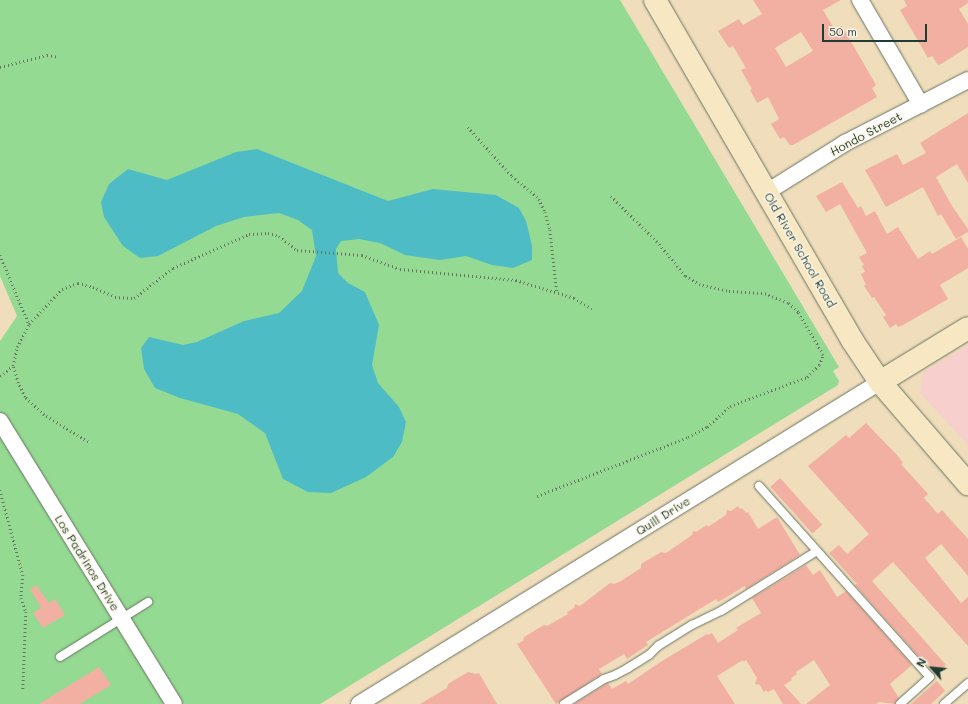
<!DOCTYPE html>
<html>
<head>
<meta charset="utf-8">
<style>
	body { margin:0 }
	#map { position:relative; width:968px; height:704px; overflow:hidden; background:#efddbb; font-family:Mali,sans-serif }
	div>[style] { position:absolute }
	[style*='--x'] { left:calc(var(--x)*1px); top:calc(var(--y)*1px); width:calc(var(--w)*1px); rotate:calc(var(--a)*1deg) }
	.built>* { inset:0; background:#f7d0cd }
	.green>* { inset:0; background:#95da93 }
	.water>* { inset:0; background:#4ebcc5 }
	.building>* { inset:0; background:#f1b0a2; transform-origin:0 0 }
	.path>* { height:2.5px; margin-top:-1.25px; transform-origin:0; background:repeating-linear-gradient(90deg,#687563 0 1px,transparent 0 4px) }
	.roads { filter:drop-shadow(0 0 1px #687563) drop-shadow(0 0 1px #687563) }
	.lane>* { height:8px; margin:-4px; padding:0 4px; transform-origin:4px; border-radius:4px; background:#fff }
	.street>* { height:16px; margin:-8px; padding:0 8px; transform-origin:8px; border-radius:8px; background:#fff }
	.secondary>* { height:22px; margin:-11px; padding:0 11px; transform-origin:11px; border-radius:11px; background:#f7e8c3 }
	span { translate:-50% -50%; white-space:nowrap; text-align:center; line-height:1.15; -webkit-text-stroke:3px #fcf5e5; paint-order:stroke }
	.street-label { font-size:12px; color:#1f3d34 }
	.north { position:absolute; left:912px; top:648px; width:40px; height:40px; -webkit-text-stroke:3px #fcf5e5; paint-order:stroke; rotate:297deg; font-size:11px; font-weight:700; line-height:16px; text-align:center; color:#1f3d34 }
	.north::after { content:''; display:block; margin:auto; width:14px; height:18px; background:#1f3d34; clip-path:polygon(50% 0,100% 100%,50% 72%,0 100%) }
	.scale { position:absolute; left:822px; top:24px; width:105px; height:18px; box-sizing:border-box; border:2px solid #1f3d34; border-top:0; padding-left:5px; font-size:12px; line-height:14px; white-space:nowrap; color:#1f3d34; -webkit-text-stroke:3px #fcf5e5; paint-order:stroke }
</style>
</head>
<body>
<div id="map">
	<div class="built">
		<div style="clip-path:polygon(968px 345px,968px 445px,920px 393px,923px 373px)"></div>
	</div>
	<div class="green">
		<div style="clip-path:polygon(0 0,620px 0,839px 367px,833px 371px,839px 381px,838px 385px,320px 704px,0 704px,0 341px,17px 316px,0 276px)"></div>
	</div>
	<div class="water">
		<div style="clip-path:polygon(257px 149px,388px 201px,433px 189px,496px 195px,519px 208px,526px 221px,532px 246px,532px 260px,513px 268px,492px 265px,466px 256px,440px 260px,405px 255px,380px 243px,359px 239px,341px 241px,336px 249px,338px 273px,348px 283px,365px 292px,379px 325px,372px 365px,378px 383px,399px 407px,406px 422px,402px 442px,393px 457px,366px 477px,331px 493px,308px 492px,283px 479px,265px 433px,238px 414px,180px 398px,155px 388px,144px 369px,141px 348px,149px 337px,183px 345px,197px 342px,244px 321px,279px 313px,302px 291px,316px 256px,312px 230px,298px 220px,279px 213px,244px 217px,216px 226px,158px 256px,140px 258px,123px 246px,104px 217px,101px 202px,109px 184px,128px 169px,167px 180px,236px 152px)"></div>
	</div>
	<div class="building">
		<div style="clip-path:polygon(evenodd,753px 0,841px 0,823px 10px,835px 30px,842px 26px,876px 85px,872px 88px,877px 97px,793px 145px,790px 145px,784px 137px,780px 139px,771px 124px,779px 119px,768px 97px,757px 103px,750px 90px,752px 89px,741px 70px,746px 68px,733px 46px,729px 48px,718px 31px,739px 19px,743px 25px,762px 14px,753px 0,801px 32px,813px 51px,786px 67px,775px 48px,801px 32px)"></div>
		<div style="clip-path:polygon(904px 0,968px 0,968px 3px,959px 9px,968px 24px,968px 47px,941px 64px,938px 65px,932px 56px,928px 58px,900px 10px,907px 6px)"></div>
		<div style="clip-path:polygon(968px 113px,968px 183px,957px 164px,936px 177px,952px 206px,968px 229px,968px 232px,956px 239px,941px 214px,938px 216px,923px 187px,886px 207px,865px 170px,897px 154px,903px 165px,926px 153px,920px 143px)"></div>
		<div style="clip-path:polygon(842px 182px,858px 208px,861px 206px,866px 216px,875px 211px,887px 234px,898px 227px,918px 259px,930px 251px,932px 254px,961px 237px,968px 249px,968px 268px,940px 285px,948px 299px,903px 325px,898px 327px,896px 324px,890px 328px,883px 317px,886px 315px,874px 297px,872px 298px,864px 286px,866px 285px,861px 274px,865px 272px,862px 266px,864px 265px,859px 257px,867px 253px,840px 204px,826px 212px,816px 196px)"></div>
		<div style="clip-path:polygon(866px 423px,897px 455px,903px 463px,901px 464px,928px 494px,924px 498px,938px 514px,942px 510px,968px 539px,968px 576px,941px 544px,925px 558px,961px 603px,968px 597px,968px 646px,893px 562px,872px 581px,946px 665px,937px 674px,922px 656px,920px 658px,855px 585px,857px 584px,829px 553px,839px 545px,847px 554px,869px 534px,808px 466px,846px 435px,849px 438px)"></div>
		<div style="left:780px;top:478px;width:63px;height:13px;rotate:48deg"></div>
		<div style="clip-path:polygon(738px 506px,740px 509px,742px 508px,746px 513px,748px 512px,758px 529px,777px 517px,800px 555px,746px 589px,745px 586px,718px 602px,716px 599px,646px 642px,648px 645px,627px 659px,624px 654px,599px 669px,602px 674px,556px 704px,517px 644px,523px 641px,524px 637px,544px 625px,547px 626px,568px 614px,567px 612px,574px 608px,575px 604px,580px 606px,610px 583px,614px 584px,621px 581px,641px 568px,641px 564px,661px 552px,666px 553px,692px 535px,693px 531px,696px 532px,707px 525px,708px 527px,726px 515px,727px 510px,731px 511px)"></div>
		<div style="clip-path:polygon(806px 565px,813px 575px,820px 570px,837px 597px,846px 591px,912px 665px,890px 684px,899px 698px,895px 704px,879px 702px,876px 704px,806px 704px,830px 685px,814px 660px,796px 672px,797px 674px,791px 678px,792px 680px,784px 685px,801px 704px,783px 704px,774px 689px,768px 692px,766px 690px,764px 692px,760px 685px,755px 684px,757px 678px,746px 660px,744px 662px,743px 660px,717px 676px,735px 704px,574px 704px,606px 684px,608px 683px,612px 689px,626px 681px,628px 684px,662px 661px,707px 634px,708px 635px,712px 633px,718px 643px,738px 630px,736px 628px,761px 613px,752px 598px)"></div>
		<div style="clip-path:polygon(36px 585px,49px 603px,55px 599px,65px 615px,43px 628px,33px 613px,41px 608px,30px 589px)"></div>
		<div style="clip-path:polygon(99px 667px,111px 685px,80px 704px,39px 704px)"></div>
		<div style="clip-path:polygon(468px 672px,476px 674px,479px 673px,497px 704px,420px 704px,447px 688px,448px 684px)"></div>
		<div style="clip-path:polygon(937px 681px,945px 691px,931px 704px,911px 704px)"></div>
	</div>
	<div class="path">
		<div style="--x:0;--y:67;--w:49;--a:-14.3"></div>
		<div style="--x:47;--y:55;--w:12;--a:9"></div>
		<div style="--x:468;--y:127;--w:66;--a:48.1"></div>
		<div style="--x:512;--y:176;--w:35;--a:40"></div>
		<div style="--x:539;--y:199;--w:14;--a:65"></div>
		<div style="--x:545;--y:212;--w:19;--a:74"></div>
		<div style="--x:550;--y:230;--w:62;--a:83.6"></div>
		<div style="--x:0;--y:255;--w:75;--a:67.2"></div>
		<div style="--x:0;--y:376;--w:16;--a:-38"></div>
		<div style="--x:88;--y:442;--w:52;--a:-148.5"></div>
		<div style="--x:44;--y:415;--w:26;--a:-137"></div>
		<div style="--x:25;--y:397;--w:16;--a:-117"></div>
		<div style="--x:18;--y:383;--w:18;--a:-106"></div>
		<div style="--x:13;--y:366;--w:19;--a:-78"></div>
		<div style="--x:17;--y:347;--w:26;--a:-62"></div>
		<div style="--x:29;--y:324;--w:48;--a:-46.7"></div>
		<div style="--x:62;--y:289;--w:17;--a:-21"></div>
		<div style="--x:78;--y:283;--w:16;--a:15"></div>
		<div style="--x:93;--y:287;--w:24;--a:24"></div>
		<div style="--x:115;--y:297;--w:19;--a:3"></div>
		<div style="--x:134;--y:298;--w:49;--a:-37.6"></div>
		<div style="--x:173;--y:268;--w:83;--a:-24.1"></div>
		<div style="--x:249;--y:234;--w:19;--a:-3"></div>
		<div style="--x:268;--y:233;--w:11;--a:15"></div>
		<div style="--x:279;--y:236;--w:23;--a:38"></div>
		<div style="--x:297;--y:250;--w:65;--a:4.4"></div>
		<div style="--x:362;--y:255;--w:40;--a:20.2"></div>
		<div style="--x:400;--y:269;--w:117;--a:5.4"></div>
		<div style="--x:516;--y:280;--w:61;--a:17.2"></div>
		<div style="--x:574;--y:298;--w:21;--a:31"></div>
		<div style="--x:0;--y:490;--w:88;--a:74.9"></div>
		<div style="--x:23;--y:575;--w:23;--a:95"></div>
		<div style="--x:21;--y:598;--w:15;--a:70"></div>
		<div style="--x:26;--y:612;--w:77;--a:92.2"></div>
		<div style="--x:537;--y:496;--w:162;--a:-21.3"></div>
		<div style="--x:688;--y:437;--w:21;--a:-28"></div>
		<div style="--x:707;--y:427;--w:31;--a:-42"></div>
		<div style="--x:730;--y:406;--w:82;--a:-20.6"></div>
		<div style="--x:807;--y:377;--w:17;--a:-45"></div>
		<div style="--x:819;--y:365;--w:11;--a:-68"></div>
		<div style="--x:823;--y:355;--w:50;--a:-120.2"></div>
		<div style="--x:798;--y:312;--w:13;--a:-138"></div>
		<div style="--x:788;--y:303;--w:24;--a:-158"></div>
		<div style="--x:766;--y:294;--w:39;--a:-176"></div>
		<div style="--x:727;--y:291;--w:28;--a:-167"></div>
		<div style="--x:700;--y:285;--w:17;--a:-149"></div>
		<div style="--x:685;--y:276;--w:44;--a:-129.5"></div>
		<div style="--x:657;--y:242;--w:67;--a:-135.6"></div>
	</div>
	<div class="roads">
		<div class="lane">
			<div style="--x:759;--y:486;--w:256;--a:48.2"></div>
			<div style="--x:930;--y:677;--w:40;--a:138"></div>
			<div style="--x:60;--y:657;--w:104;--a:-32"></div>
			<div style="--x:564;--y:704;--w:47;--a:-32"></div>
			<div style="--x:604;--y:679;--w:12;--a:-20"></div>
			<div style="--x:615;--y:675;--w:15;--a:-28"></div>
			<div style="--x:628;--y:668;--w:25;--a:-32"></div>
			<div style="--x:649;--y:655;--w:13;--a:-45"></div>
			<div style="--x:658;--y:646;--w:40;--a:-32"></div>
			<div style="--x:692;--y:625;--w:32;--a:-26"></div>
			<div style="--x:721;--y:611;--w:113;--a:-32"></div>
			<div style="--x:944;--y:704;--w:32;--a:-41"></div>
		</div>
		<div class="street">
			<div style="--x:860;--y:0;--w:121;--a:59.8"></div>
			<div style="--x:767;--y:192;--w:92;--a:-32.1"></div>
			<div style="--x:845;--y:143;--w:138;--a:-27.1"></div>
			<div style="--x:0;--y:421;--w:332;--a:58.4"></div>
			<div style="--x:359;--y:704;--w:612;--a:-31.72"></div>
		</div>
		<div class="secondary">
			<div style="--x:655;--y:0;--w:393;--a:59.9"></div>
			<div style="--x:852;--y:340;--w:50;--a:56.3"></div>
			<div style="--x:880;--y:382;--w:135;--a:49.2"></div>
			<div style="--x:880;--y:382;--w:103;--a:-31.5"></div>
		</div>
	</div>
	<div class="street-label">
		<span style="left:866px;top:134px;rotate:-28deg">Hondo Street</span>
		<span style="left:800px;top:250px;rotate:60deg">Old River School Road</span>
		<span style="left:663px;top:516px;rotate:-32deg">Quill Drive</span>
		<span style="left:87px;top:563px;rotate:58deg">Los Padrinos Drive</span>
	</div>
	<div class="north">N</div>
	<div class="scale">50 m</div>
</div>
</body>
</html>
